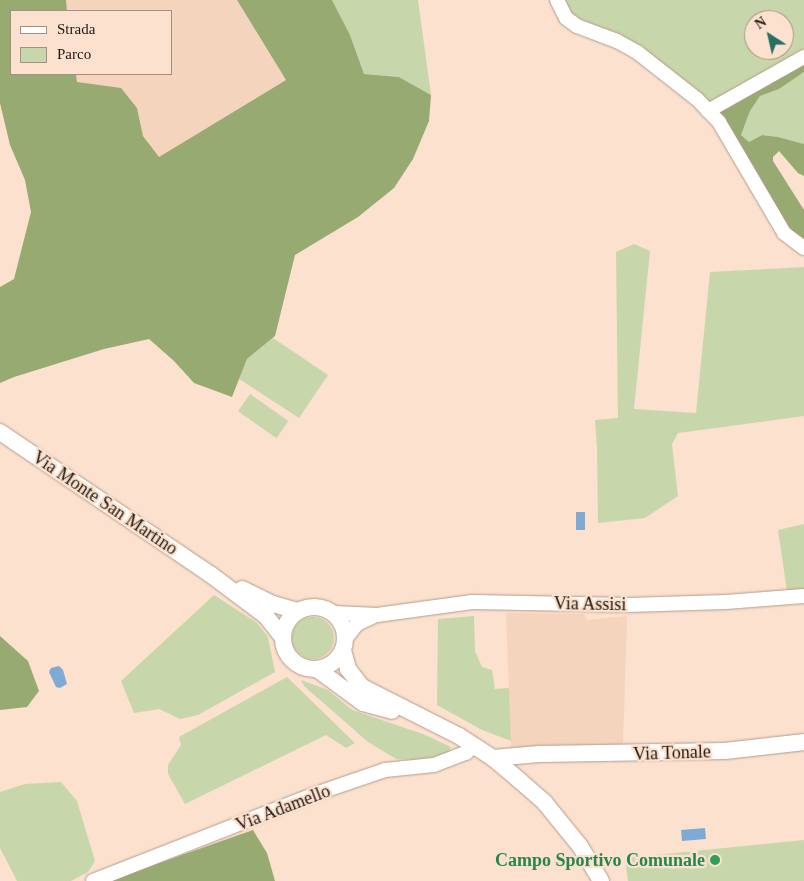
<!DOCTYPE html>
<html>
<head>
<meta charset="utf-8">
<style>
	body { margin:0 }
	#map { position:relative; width:804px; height:881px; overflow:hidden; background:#fbe1ce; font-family:"Times New Roman",serif }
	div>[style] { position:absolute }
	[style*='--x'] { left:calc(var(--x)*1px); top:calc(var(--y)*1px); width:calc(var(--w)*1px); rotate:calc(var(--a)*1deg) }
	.built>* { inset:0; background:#f5d4bd }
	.green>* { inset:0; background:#c8d7ab; transform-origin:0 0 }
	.round { border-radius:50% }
	.forest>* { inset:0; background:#97aa72 }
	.water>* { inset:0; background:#7eaad5; transform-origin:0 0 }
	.roads { filter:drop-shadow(0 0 1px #b59c8b) drop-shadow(0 0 1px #b59c8b) }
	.minor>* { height:14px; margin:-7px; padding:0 7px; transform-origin:7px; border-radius:7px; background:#fff }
	.tertiary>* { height:16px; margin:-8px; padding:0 8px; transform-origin:8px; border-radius:8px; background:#fff }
	.tertiary>.ring { margin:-8px; padding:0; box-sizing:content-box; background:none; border:16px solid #fff; border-radius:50% }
	.dots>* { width:14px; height:14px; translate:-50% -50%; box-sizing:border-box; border:2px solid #fbe1ce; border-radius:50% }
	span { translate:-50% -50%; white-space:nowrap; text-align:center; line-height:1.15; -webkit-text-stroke:4.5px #fbe1ce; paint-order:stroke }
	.street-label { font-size:18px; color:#201710 }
	.leisure-label { font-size:18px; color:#27864d; font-weight:700 }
	.right { translate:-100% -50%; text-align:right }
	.legend { position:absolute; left:10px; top:10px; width:162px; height:65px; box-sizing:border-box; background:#fbe1ce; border:1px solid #a39082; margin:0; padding:6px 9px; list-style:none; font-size:15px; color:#201710 }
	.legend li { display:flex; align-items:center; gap:10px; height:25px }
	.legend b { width:25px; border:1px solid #a39082 }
	.north { position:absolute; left:744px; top:10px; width:50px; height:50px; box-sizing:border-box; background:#fbe1ce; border:1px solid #a39082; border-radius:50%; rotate:325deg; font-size:14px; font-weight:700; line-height:20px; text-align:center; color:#201710 }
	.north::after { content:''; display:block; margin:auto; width:18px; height:22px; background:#276e65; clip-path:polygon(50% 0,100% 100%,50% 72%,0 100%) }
</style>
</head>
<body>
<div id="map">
	<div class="built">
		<div style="clip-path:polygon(66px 0,237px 0,286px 80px,159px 157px,143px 136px,137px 108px,77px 82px,76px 74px,171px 74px,171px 11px,67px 11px)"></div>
		<div style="clip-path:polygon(506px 613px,584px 614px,587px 620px,627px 616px,623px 745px,511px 748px)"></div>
	</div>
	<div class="green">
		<div style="clip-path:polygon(332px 0,418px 0,431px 95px,399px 77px,364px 74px,350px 35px)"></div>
		<div style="clip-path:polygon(evenodd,562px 0,804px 0,804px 49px,709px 106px,689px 84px,574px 21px,562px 0,754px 20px,784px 20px,784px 50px,754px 50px,754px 20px)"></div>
		<div style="clip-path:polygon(804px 72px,804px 144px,778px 137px,762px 135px,749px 142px,741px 135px,750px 111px,760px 96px,779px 89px)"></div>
		<div style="clip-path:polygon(634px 244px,650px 251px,634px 409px,696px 413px,710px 272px,804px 267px,804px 416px,678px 433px,672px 444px,678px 496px,645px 518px,598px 523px,597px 447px,595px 420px,618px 418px,616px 252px)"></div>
		<div style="clip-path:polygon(273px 338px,328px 375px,299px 418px,239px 379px,247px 359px)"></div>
		<div style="left:250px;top:394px;width:47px;height:21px;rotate:35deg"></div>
		<div style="clip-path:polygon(804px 524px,804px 589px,787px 591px,778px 530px)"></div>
		<div style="clip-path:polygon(214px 595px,257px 623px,268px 637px,275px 672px,198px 715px,180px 719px,159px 709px,134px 713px,121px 681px)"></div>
		<div style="clip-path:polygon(474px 616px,475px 651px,482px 667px,492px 670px,495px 689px,509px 688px,511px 741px,482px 730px,437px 705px,438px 619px)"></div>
		<div class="round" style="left:292px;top:617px;width:42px;height:42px"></div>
		<div style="clip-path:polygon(287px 677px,355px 743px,346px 748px,326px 735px,185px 804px,168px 774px,168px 765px,181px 745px,179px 737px)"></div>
		<div style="clip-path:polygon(301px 680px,328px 690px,352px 710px,423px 734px,451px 747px,448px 753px,438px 757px,414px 760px,396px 759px,368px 742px,304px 686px)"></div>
		<div style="clip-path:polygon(61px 782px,77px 801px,95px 861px,88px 872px,71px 881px,17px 881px,0 848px,0 792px,25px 784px)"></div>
		<div style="clip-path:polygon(804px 840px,804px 881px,628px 881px,625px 858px)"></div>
	</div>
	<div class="forest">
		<div style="clip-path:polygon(0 0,66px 0,67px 11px,11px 11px,11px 74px,76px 74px,77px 82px,121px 88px,137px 108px,143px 136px,159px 157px,286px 80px,237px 0,332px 0,350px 35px,364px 74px,399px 77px,431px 95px,429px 121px,413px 159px,394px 188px,358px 217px,295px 255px,275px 336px,247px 359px,232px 397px,194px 383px,174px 361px,149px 339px,104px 349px,14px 377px,0 383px,0 287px,14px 279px,31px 212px,25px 180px,10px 145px,0 103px)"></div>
		<div style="clip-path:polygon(804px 61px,804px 72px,779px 89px,760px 96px,750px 111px,741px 135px,749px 142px,762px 135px,778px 137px,804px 144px,804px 176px,798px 173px,779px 151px,773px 157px,773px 161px,804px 210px,804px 243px,789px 229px,715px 113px)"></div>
		<div style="clip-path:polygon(0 636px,28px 661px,39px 691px,27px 707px,0 710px)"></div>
		<div style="clip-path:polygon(253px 830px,267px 853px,275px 881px,108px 881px)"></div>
	</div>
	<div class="water">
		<div style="left:576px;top:512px;width:9px;height:18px"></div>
		<div style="clip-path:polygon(59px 666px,63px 670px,67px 684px,60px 688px,56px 687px,49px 672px,51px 668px)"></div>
		<div style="left:705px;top:828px;width:11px;height:24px;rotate:85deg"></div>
	</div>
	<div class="roads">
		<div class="minor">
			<div style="--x:557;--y:0;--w:20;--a:63"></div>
			<div style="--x:566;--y:18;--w:14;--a:36"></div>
			<div style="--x:577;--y:26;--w:43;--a:20.6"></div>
			<div style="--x:617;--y:41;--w:23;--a:29"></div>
			<div style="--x:637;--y:52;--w:76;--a:38.1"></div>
			<div style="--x:697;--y:99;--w:32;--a:46"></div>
			<div style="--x:719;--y:122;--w:129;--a:59.6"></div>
			<div style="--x:784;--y:233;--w:25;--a:37"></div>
			<div style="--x:708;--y:111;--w:110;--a:-29.4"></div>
			<div style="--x:334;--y:613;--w:43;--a:2.7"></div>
			<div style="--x:377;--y:615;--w:96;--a:-7.8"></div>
			<div style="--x:472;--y:602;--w:156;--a:1.1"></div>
			<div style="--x:628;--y:605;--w:98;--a:-1.8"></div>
			<div style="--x:726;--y:602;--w:78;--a:-4.4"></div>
			<div style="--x:346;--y:638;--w:18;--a:-52"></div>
			<div style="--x:357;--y:624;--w:19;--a:-25"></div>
			<div style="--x:93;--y:881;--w:235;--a:-21.4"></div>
			<div style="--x:312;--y:795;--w:77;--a:-18.9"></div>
			<div style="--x:385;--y:770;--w:49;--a:-5.8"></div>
			<div style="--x:434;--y:765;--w:34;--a:-21"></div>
			<div style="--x:466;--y:753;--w:11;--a:-45"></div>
		</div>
		<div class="tertiary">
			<div style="--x:0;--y:432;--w:254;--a:34.1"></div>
			<div style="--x:210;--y:574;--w:70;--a:36.9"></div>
			<div style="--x:266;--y:616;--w:28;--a:52"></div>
			<div style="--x:242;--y:589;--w:34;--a:26"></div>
			<div style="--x:273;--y:604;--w:26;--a:16"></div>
			<div class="ring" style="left:283px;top:607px;width:46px;height:46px"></div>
			<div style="--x:343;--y:650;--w:20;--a:75"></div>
			<div style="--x:348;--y:669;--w:23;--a:52"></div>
			<div style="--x:362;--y:687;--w:109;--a:26.8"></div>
			<div style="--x:459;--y:736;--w:40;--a:32.9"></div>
			<div style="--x:493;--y:758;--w:34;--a:40"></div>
			<div style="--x:519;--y:780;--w:35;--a:41"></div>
			<div style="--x:545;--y:803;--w:55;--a:50.9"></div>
			<div style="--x:580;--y:846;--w:41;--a:59"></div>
			<div style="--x:317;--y:669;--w:57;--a:36.5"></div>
			<div style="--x:363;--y:703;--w:30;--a:15"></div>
			<div style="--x:493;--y:758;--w:46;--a:-5"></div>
			<div style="--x:539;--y:754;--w:186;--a:-0.9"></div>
			<div style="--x:725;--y:751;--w:80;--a:-6.5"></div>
		</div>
	</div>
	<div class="dots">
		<div style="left:715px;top:860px;background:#2e9e5b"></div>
	</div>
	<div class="street-label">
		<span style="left:105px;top:503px;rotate:34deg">Via Monte San Martino</span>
		<span style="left:590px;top:604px;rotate:1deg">Via Assisi</span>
		<span style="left:672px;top:753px;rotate:-2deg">Via Tonale</span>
		<span style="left:283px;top:808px;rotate:-21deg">Via Adamello</span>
	</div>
	<div class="leisure-label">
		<span class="right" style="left:705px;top:860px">Campo Sportivo Comunale</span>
	</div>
	<ul class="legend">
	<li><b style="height:6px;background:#fff"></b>Strada</li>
	<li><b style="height:14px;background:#c8d7ab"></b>Parco</li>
	</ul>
	<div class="north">N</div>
</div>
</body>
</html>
